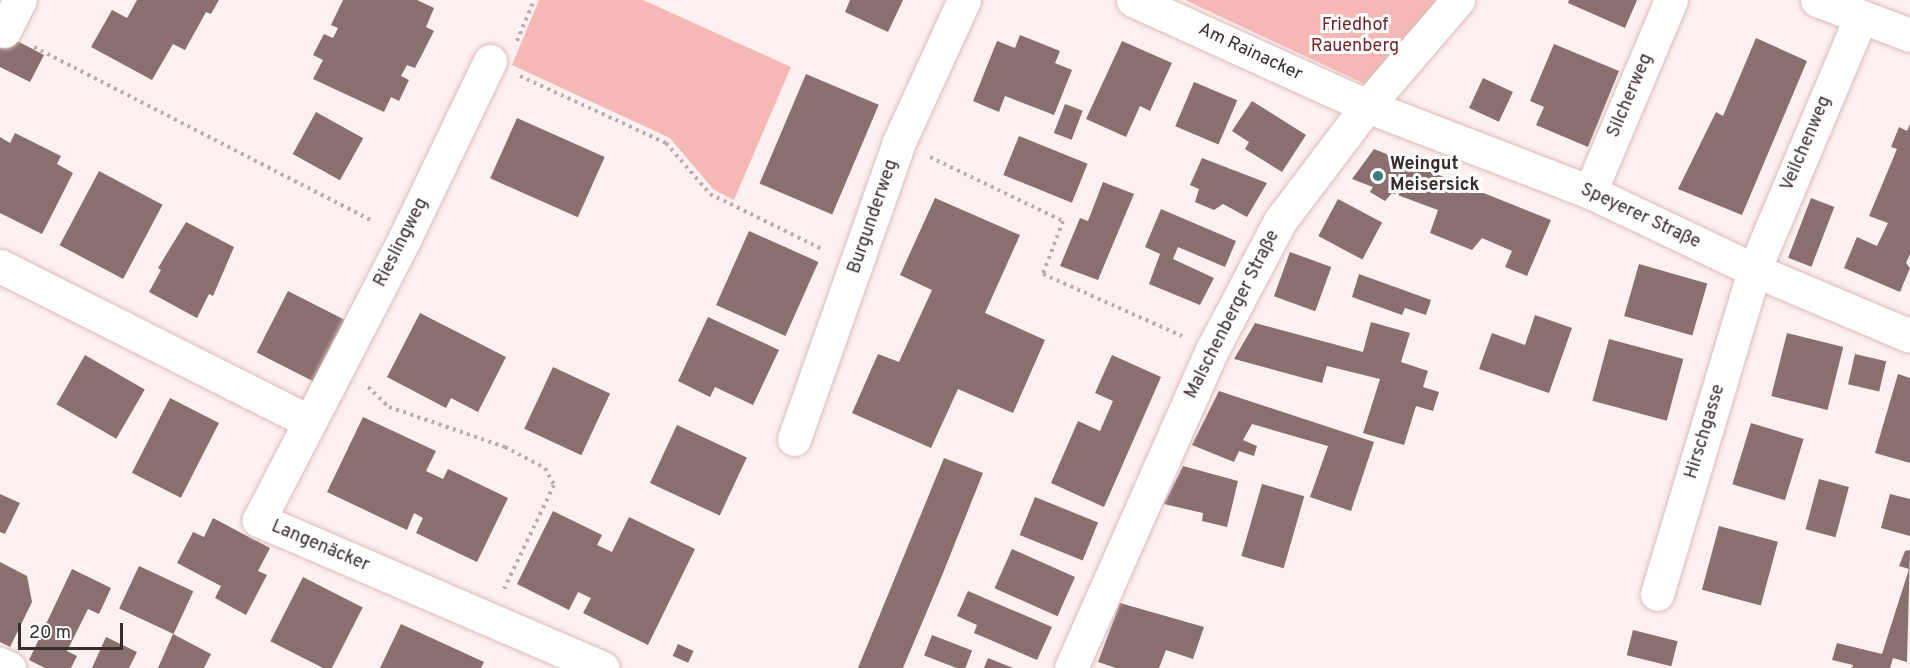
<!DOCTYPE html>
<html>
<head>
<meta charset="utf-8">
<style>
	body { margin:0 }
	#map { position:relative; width:1910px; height:668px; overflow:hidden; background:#fdf0f0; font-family:Overpass,sans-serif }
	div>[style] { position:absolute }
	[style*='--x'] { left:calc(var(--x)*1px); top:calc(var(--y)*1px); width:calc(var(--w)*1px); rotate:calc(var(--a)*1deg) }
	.green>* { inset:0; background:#f5b8b5 }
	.building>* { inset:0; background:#896f6e; transform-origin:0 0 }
	.path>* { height:4px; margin-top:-2px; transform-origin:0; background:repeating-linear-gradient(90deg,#b8acac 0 3px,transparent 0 7.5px) }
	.roads { filter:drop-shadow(0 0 2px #d9bcba) drop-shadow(0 0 2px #d9bcba) }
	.minor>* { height:33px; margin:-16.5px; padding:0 16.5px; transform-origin:16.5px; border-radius:16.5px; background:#fff }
	.dots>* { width:16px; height:16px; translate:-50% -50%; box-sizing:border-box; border:3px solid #fff; border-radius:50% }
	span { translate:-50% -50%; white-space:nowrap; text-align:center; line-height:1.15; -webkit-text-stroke:6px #fff; paint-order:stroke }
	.park-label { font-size:18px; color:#772428 }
	.street-label { font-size:18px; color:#372c2b }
	.poi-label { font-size:18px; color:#372c2b; font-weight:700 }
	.left { translate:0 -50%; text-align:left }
	.scale { position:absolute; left:18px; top:623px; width:105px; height:27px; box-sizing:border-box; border:3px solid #372c2b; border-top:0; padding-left:8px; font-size:18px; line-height:21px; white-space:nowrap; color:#372c2b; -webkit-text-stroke:4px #fff; paint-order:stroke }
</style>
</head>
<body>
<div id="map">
	<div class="green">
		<div style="clip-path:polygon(539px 0,643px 0,791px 67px,734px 200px,714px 190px,670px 138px,512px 65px)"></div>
		<div style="clip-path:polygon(1185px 0,1437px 0,1367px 85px)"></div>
	</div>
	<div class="building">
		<div style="clip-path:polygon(137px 0,219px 0,211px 14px,206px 12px,185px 50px,173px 44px,152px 80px,91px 47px,112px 10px,127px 18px)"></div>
		<div style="clip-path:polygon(343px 0,417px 0,434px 8px,426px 27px,434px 31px,415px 68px,407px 65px,401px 76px,409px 80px,399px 101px,391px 97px,384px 112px,313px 79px,323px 60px,313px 55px,324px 34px,333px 38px,338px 28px,331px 25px)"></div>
		<div style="clip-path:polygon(850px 0,903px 0,888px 32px,845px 12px)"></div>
		<div style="clip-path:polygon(1569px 0,1637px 0,1625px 28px,1568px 3px)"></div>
		<div style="clip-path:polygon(0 32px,44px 55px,30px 82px,0 67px)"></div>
		<div style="clip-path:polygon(1020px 35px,1060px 51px,1055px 63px,1072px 70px,1054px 115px,1005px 96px,999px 112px,973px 101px,997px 41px,1015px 48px)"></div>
		<div style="clip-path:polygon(1756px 38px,1807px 61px,1742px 215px,1678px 189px,1716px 112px,1723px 116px)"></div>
		<div style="clip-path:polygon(1122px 41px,1172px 63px,1150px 111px,1140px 106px,1126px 137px,1086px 119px)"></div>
		<div style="clip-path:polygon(1554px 44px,1619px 71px,1588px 147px,1536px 125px,1544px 107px,1530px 101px)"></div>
		<div style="left:806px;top:74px;width:79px;height:119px;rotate:23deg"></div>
		<div style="left:1483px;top:78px;width:33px;height:33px;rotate:25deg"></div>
		<div style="left:1194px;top:82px;width:47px;height:48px;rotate:23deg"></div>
		<div style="clip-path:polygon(1252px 101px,1306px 135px,1282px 172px,1245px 149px,1249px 142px,1232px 131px)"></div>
		<div style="left:1065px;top:104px;width:19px;height:31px;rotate:21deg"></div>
		<div style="left:316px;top:112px;width:54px;height:48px;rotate:29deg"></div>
		<div style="left:517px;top:118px;width:96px;height:66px;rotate:24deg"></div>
		<div style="clip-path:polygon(1910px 124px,1910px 254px,1906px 263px,1910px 268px,1900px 292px,1844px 268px,1857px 237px,1877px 246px,1888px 223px,1869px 216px,1897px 149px,1891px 147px,1899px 127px,1907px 131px)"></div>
		<div style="clip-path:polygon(15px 133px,61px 156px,57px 164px,73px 173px,42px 234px,0 213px,0 137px,10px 143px)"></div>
		<div style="left:1019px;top:136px;width:74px;height:42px;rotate:22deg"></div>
		<div style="clip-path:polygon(1374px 149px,1551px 220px,1527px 276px,1505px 267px,1512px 251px,1482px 238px,1472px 250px,1430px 233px,1438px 210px,1392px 193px,1385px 201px,1370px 192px,1373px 187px,1352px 179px)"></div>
		<div style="clip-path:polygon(1202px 158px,1267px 183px,1247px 217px,1223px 204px,1214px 210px,1195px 202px,1199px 189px,1190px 185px)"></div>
		<div style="left:99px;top:171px;width:72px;height:84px;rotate:28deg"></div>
		<div style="clip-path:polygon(1103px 182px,1134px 194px,1098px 280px,1060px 266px,1080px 218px,1088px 221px)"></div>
		<div style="clip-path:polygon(935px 198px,1020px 235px,985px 313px,1045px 340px,1013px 413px,958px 389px,931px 448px,852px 413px,878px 354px,899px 362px,932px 290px,900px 275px)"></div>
		<div style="left:1811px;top:198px;width:25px;height:64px;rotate:21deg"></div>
		<div style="left:1338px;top:199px;width:50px;height:42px;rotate:28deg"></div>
		<div style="clip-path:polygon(1161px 209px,1236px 241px,1225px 267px,1178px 247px,1173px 259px,1214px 278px,1200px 305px,1149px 284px,1160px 254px,1145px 247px)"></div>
		<div style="clip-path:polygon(186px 222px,234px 247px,213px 296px,209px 294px,197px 318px,149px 292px,161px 270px,158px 268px)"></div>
		<div style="left:749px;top:231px;width:76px;height:81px;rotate:24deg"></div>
		<div style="left:1290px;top:252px;width:44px;height:47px;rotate:20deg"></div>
		<div style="left:1639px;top:264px;width:71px;height:54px;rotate:16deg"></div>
		<div style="clip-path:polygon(1359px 274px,1431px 300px,1426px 315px,1405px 308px,1402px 315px,1352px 297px)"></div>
		<div style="left:288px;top:291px;width:65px;height:69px;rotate:27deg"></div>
		<div style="clip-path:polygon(420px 313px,506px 357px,478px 412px,451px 398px,446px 408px,387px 377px)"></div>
		<div style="clip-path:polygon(1535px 315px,1572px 328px,1549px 393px,1479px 369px,1492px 333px,1525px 345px)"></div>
		<div style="clip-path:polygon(708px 317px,779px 350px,753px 405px,715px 387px,710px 397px,678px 381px)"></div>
		<div style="clip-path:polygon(1371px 322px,1410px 333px,1401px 362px,1428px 371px,1423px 387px,1439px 392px,1433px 411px,1416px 406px,1404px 445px,1363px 433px,1380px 379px,1327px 366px,1322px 383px,1234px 359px,1255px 323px,1363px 352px)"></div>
		<div style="left:1787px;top:333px;width:58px;height:65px;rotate:14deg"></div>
		<div style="left:1609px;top:339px;width:77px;height:64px;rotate:15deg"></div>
		<div style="left:1855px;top:354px;width:32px;height:31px;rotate:13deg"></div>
		<div style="left:85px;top:355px;width:69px;height:57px;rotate:30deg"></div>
		<div style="clip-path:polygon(1112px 355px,1161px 377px,1104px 507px,1051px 483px,1078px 421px,1100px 431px,1113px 401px,1095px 393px)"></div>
		<div style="left:553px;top:367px;width:63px;height:68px;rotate:25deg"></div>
		<div style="clip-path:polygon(1898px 374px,1910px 378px,1910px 463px,1875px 453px)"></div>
		<div style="clip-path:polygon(1219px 391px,1374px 442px,1351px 511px,1310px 497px,1328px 446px,1252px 424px,1243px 440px,1257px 446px,1254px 456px,1239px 451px,1234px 462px,1192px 445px)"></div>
		<div style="left:170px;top:398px;width:55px;height:84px;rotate:27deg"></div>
		<div style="clip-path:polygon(363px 417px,436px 451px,426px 471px,443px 479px,448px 469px,508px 498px,477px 562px,416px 533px,423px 518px,414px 513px,407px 530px,327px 492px)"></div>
		<div style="left:1751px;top:423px;width:55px;height:64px;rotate:17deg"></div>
		<div style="left:677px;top:425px;width:77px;height:64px;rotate:25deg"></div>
		<div style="clip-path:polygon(944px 458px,983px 473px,941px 578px,903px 668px,858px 668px)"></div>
		<div style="clip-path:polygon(1183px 466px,1238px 481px,1227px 527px,1202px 521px,1203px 513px,1164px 504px)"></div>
		<div style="left:1819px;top:479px;width:31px;height:52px;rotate:15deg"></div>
		<div style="left:1262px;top:484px;width:44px;height:75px;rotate:16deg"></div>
		<div style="clip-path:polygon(0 494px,20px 503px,5px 534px,0 532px)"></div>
		<div style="clip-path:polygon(1890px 494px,1910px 499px,1910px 536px,1881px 528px)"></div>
		<div style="left:1035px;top:497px;width:68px;height:41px;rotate:22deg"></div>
		<div style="clip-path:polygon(553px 511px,602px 535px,597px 545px,612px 552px,629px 517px,695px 549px,648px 645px,583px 613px,591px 598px,578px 592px,569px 610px,517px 584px)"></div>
		<div style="clip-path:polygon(213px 518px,270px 548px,258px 571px,267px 575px,246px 615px,215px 598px,221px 586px,177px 563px,193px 532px,204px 537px)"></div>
		<div style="left:1719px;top:526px;width:61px;height:66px;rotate:15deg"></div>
		<div style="left:1012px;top:549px;width:69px;height:43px;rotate:24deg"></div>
		<div style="clip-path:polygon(1910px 550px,1907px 662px,1893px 658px,1890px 668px,1852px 668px,1853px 665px,1832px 660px,1837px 643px,1882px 654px,1909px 569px,1899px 566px,1905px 551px)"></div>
		<div style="clip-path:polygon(0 562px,27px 576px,32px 602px,10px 647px,0 642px)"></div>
		<div style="left:139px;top:566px;width:60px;height:47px;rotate:25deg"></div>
		<div style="clip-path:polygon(72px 569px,111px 588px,99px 614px,88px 609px,67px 651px,77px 656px,71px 668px,45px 668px,29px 660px)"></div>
		<div style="left:303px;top:577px;width:67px;height:72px;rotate:27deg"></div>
		<div style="clip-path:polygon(968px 591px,1052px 627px,1037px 660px,974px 633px,977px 625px,957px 616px)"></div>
		<div style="clip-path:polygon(1120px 603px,1204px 627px,1193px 659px,1166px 650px,1159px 668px,1116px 668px,1098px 662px)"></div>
		<div style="clip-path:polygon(401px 624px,484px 662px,481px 668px,380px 668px)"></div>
		<div style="left:1633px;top:630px;width:46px;height:26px;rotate:14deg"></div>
		<div style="clip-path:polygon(173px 634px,211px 654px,204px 668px,158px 668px)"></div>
		<div style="left:932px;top:635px;width:43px;height:22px;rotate:21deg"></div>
		<div style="clip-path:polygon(106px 637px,137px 652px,129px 668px,92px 668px)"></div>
		<div style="left:678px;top:644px;width:17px;height:13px;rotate:24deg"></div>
		<div style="clip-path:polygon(988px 658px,1013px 668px,984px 668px)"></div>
	</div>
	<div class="path">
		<div style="--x:517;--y:41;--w:44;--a:-67.5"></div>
		<div style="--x:34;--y:47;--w:382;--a:27.2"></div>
		<div style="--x:520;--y:76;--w:161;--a:24.7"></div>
		<div style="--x:666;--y:143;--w:67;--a:49.2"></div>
		<div style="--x:710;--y:194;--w:127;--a:26.2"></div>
		<div style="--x:930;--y:157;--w:148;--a:25.7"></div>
		<div style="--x:1063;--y:221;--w:57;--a:110.7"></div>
		<div style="--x:1043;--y:274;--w:152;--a:24"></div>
		<div style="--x:368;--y:387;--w:29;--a:44"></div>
		<div style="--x:389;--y:407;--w:123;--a:19"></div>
		<div style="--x:505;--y:447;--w:45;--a:27.7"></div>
		<div style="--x:545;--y:468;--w:19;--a:62"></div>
		<div style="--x:554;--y:485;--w:115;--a:115.7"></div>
	</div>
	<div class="roads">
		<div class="minor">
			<div style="--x:1133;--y:0;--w:257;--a:24.4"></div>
			<div style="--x:1367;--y:106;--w:239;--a:21.1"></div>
			<div style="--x:1590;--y:192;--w:182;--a:25.4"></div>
			<div style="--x:1754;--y:270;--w:169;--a:22.9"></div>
			<div style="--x:1817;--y:0;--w:99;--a:20.6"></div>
			<div style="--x:4;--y:31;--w:35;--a:-63"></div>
			<div style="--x:490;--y:61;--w:196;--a:115.7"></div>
			<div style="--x:405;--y:238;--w:318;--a:117.4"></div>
			<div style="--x:259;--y:520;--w:374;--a:23.3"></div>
			<div style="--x:1590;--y:192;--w:208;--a:-67.1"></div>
			<div style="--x:0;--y:266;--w:345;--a:26.7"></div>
			<div style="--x:794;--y:439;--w:315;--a:-70.5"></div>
			<div style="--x:899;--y:142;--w:156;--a:-65.4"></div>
			<div style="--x:1657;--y:594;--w:338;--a:-73.3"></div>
			<div style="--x:1754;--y:270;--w:275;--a:-67.1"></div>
			<div style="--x:0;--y:664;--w:10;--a:24"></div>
			<div style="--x:1071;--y:668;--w:348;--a:-66.1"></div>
			<div style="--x:1212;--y:350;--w:146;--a:-62.2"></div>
			<div style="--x:1280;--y:221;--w:144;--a:-52.9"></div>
			<div style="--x:1367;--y:106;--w:140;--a:-49.4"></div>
		</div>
	</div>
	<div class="dots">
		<div style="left:1378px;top:176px;background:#377e78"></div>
	</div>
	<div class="park-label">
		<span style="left:1355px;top:37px">Friedhof<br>Rauenberg</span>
	</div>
	<div class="street-label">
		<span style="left:1250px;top:53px;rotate:25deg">Am Rainacker</span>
		<span style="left:1631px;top:96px;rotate:-67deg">Silcherweg</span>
		<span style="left:1807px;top:144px;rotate:-67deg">Veilchenweg</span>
		<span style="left:874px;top:217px;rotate:-71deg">Burgunderweg</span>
		<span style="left:1640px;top:217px;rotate:25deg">Speyerer Straße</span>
		<span style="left:402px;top:243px;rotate:-63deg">Rieslingweg</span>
		<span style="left:1233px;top:315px;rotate:-63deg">Malschenberger Straße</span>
		<span style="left:1706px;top:432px;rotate:-73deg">Hirschgasse</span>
		<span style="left:320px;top:547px;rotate:23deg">Langenäcker</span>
	</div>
	<div class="poi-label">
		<span class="left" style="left:1390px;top:176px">Weingut<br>Meisersick</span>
	</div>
	<div class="scale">20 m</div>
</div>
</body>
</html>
